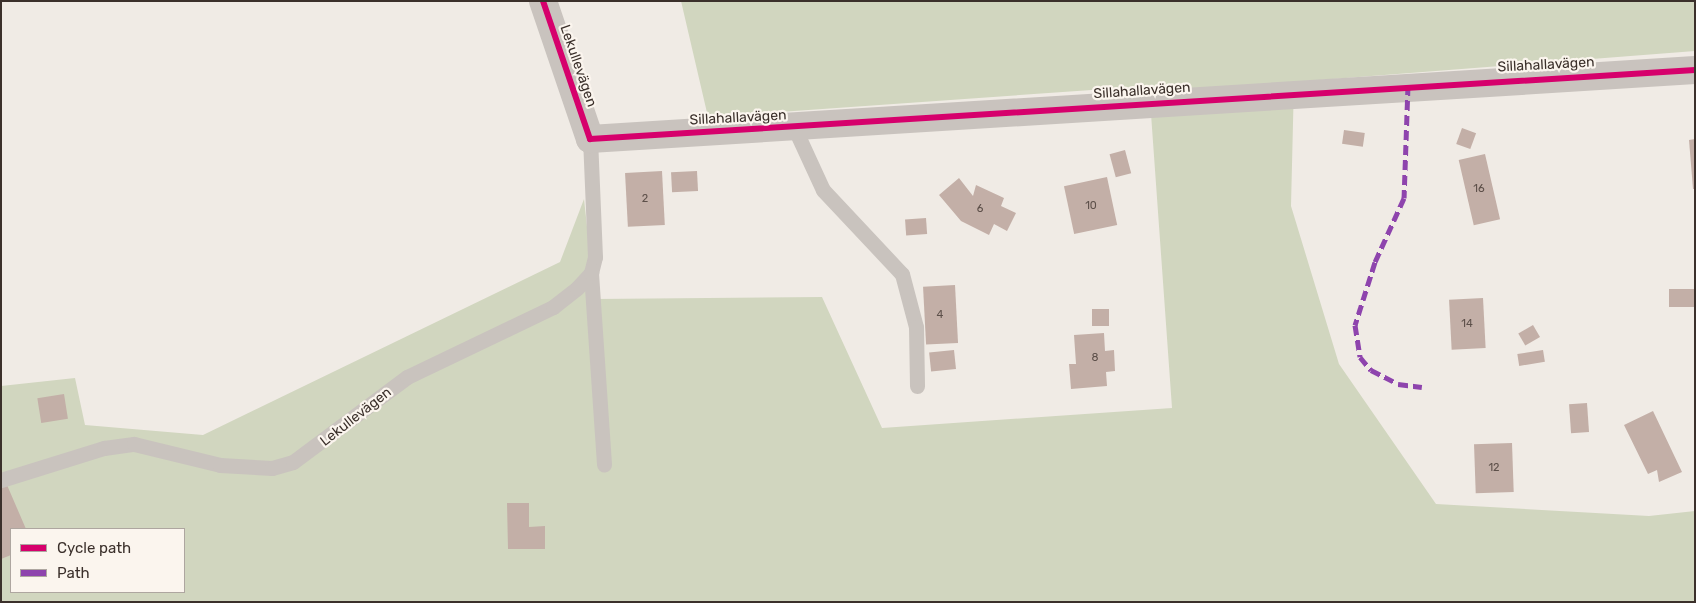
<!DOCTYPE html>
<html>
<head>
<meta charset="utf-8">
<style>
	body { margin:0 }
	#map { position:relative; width:1696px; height:603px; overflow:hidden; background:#f0ebe5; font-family:Rubik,sans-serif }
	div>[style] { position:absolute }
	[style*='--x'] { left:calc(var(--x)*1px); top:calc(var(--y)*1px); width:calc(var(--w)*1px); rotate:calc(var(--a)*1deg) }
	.green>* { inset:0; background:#d1d6bf }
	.building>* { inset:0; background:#c3afa7; transform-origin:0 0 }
	.service>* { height:15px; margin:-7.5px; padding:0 7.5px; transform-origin:7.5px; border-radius:7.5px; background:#c9c3be }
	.minor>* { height:28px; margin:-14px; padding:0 14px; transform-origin:14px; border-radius:14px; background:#c9c3be }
	.quiet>* { height:5px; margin-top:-2.5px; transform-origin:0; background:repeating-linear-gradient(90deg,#8e44ad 0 10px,transparent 0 15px) }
	.cycleway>* { height:6px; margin:-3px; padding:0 3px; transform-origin:3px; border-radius:3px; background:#d6006c }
	span { translate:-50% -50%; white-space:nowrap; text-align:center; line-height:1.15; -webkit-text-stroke:4.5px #fbf5ee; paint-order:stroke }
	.number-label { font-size:11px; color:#5d504a }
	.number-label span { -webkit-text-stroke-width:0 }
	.street-label { font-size:14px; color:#3b302b }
	.frame { position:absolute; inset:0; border:2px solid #3b302b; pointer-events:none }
	.legend { position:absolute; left:10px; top:528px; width:175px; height:65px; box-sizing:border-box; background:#fbf5ee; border:1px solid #aea6a0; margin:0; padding:6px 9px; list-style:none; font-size:15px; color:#3b302b }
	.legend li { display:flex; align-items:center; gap:10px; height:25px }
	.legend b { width:25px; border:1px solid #aea6a0 }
</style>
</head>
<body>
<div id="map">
	<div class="green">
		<div style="clip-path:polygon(evenodd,681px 1px,1695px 1px,1695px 51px,1294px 82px,1291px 206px,1339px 364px,1436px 504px,1649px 516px,1695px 511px,1695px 602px,1px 602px,1px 386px,75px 378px,85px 425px,203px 435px,560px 262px,584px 199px,595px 299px,822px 297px,882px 428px,1172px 408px,1149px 86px,708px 117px,681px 1px,11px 529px,184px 529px,184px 592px,11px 592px,11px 529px)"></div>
	</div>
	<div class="building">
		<div style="left:1462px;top:128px;width:15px;height:17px;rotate:20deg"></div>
		<div style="left:1344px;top:130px;width:21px;height:14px;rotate:8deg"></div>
		<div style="clip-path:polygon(1695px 139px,1695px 189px,1693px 189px,1689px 140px)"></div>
		<div style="left:1125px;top:150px;width:24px;height:16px;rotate:75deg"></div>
		<div style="left:1485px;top:154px;width:67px;height:27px;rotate:77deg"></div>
		<div style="left:662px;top:171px;width:54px;height:37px;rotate:87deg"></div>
		<div style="left:697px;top:171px;width:20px;height:26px;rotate:87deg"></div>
		<div style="left:1107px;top:177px;width:49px;height:44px;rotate:78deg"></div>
		<div style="clip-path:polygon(959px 178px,973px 196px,976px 185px,1004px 198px,1001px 206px,1016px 213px,1007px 231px,994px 224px,989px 235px,961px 221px,939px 195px)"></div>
		<div style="left:926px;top:218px;width:16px;height:21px;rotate:86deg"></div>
		<div style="left:955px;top:285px;width:58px;height:32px;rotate:87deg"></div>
		<div style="left:1695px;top:289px;width:18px;height:26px;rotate:90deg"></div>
		<div style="left:1483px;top:298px;width:50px;height:34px;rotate:87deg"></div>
		<div style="left:1092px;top:309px;width:17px;height:17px"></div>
		<div style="left:1533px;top:325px;width:14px;height:17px;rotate:60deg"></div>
		<div style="clip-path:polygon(1104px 333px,1105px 351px,1114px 350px,1115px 371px,1106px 372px,1107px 386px,1071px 389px,1069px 364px,1076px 364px,1074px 335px)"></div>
		<div style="left:954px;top:350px;width:19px;height:25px;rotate:84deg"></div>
		<div style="left:1543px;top:350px;width:12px;height:26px;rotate:81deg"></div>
		<div style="left:64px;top:394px;width:25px;height:27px;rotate:81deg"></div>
		<div style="left:1587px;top:403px;width:29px;height:18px;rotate:86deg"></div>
		<div style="clip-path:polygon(1653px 411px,1682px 472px,1659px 482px,1657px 470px,1648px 474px,1624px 425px)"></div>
		<div style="left:1512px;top:443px;width:49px;height:38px;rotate:88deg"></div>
		<div style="clip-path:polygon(7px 485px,26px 529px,11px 529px,11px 555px,1px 559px,1px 488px)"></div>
		<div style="clip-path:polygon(507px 503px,529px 503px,529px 527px,545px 526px,545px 549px,508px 549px)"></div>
	</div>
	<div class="service">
		<div style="--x:794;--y:127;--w:69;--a:65.3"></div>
		<div style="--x:823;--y:190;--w:115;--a:46.8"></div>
		<div style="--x:902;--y:274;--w:55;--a:75.2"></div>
		<div style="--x:916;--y:327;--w:59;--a:89"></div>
		<div style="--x:591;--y:273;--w:192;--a:86.1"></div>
		<div style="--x:1;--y:480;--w:108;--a:-17.3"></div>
		<div style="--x:104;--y:448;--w:30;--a:-8"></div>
		<div style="--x:134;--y:444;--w:89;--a:13.7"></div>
		<div style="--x:220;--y:465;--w:52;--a:3.3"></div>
		<div style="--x:272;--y:468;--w:22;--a:-16"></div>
		<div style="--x:293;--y:462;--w:142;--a:-36.7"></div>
		<div style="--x:407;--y:377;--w:162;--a:-25.6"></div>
		<div style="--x:553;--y:307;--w:31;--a:-38"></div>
		<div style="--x:577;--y:288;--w:21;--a:-47"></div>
		<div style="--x:591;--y:273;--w:16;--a:-76"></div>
		<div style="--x:595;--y:257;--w:118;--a:-92.4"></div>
	</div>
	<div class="minor">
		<div style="--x:543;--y:1;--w:146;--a:71.2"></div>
		<div style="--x:590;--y:139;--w:1107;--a:-3.57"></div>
	</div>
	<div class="quiet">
		<div style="--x:1408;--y:85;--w:113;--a:92"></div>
		<div style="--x:1404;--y:198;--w:70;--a:114.4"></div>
		<div style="--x:1375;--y:262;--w:66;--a:107.6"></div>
		<div style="--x:1355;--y:325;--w:32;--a:81"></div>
		<div style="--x:1360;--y:357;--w:17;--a:50"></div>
		<div style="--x:1371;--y:370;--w:30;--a:27"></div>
		<div style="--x:1398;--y:384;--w:24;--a:7"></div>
	</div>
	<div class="cycleway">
		<div style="--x:543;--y:1;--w:146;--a:71.2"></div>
		<div style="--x:590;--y:139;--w:1107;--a:-3.57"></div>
	</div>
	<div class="number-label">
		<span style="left:1479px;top:189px">16</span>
		<span style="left:645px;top:199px">2</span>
		<span style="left:1091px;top:206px">10</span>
		<span style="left:980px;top:209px">6</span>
		<span style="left:940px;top:315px">4</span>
		<span style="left:1467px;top:324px">14</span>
		<span style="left:1095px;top:358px">8</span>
		<span style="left:1494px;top:468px">12</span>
	</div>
	<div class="street-label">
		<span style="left:1546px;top:65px;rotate:-3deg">Sillahallavägen</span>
		<span style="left:578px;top:66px;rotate:71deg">Lekullevägen</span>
		<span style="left:1142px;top:91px;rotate:-4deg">Sillahallavägen</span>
		<span style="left:738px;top:118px;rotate:-3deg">Sillahallavägen</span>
		<span style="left:356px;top:417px;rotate:-38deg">Lekullevägen</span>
	</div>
	<div class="frame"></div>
	<ul class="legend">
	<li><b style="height:6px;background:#d6006c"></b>Cycle path</li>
	<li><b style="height:6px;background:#8e44ad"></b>Path</li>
	</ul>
</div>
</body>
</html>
